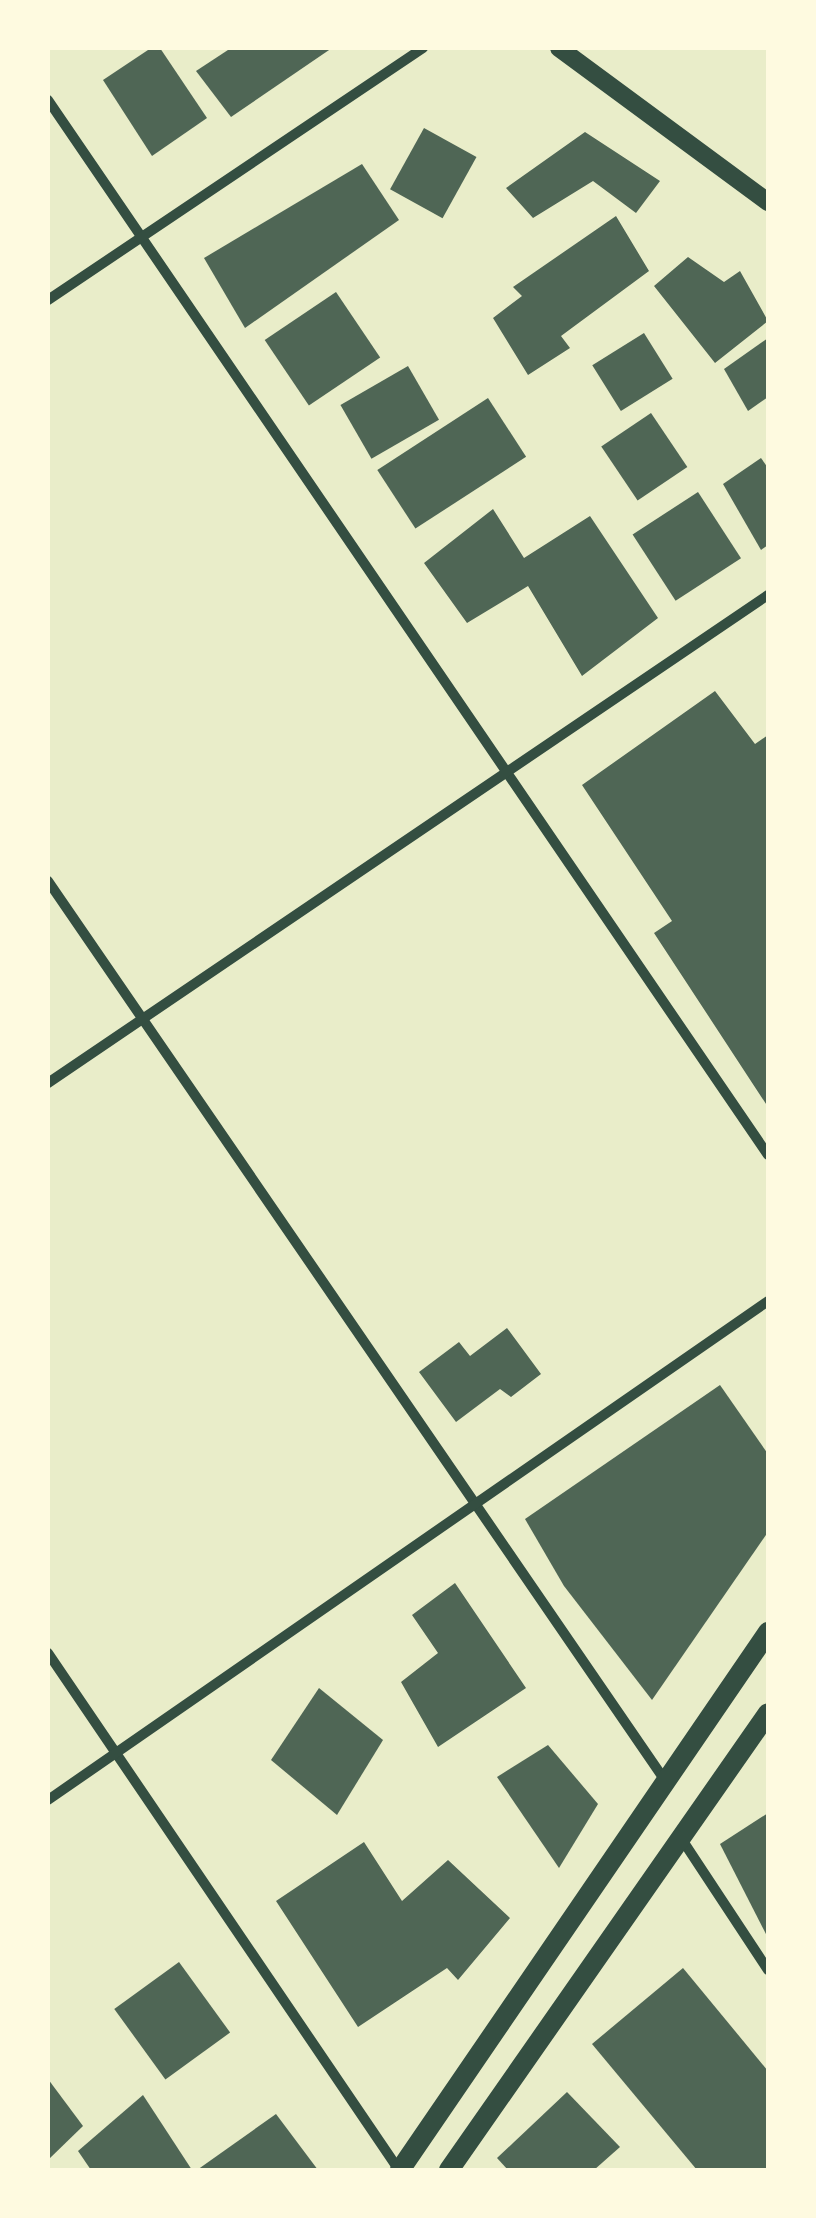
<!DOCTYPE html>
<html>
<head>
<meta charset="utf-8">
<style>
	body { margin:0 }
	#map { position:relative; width:816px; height:2218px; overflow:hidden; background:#e9edc9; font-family:"Asap Condensed",sans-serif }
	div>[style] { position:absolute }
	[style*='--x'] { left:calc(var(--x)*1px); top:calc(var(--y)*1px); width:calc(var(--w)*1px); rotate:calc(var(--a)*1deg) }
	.building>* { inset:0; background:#4f6655; transform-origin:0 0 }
	.minor>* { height:10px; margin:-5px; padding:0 5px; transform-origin:5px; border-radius:5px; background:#344e41 }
	.tertiary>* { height:18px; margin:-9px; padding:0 9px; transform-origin:9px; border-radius:9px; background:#344e41 }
	.secondary>* { height:20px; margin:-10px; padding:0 10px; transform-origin:10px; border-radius:10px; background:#344e41 }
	span { translate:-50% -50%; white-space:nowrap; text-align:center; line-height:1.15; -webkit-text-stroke:10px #fefae0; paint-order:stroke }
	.frame { position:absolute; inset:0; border:50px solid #fefae0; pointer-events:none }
</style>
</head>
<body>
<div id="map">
	<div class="building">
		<div style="clip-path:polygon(151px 48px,160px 48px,207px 118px,152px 156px,103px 80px)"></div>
		<div style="clip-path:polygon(231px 48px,332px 48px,231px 117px,196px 71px)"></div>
		<div style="left:424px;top:128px;width:60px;height:70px;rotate:29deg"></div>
		<div style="clip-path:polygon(585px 132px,660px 181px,636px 213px,593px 181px,533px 218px,506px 188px)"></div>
		<div style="clip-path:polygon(362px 164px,399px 220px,245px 328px,204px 258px)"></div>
		<div style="clip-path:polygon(616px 216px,649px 271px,561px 336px,570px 348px,528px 375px,493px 318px,522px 296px,513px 287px)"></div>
		<div style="clip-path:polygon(688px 257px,724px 282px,740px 271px,768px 321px,715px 363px,654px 286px)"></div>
		<div style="left:336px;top:292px;width:79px;height:86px;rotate:56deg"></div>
		<div style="left:644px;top:333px;width:54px;height:61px;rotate:58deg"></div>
		<div style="clip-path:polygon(768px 338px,768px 397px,748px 411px,724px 369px)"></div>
		<div style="left:408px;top:366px;width:62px;height:78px;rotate:60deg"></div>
		<div style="left:488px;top:398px;width:70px;height:132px;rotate:57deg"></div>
		<div style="left:651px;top:413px;width:65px;height:60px;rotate:56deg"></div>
		<div style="clip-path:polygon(761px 458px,768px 468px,768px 545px,761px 550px,723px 484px)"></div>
		<div style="left:698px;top:492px;width:79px;height:78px;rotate:57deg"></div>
		<div style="clip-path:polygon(493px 509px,524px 558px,590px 516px,658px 618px,582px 676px,528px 586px,467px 623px,424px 563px)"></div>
		<div style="clip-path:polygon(715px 691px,755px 744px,768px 735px,768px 1107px,654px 933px,672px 921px,582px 785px)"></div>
		<div style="clip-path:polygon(507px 1328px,541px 1374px,511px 1397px,500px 1389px,456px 1422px,419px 1372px,459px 1342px,470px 1356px)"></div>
		<div style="clip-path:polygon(720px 1385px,768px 1454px,768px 1532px,652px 1700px,564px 1586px,525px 1519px)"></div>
		<div style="clip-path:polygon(455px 1583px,526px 1688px,438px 1747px,401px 1682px,438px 1653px,412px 1615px)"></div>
		<div style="clip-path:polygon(319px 1688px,383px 1740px,337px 1815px,271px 1760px)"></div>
		<div style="clip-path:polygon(548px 1745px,598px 1804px,559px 1868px,497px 1777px)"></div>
		<div style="clip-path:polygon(768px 1813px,768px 1938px,720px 1844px)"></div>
		<div style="clip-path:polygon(364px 1842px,402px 1901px,448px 1860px,510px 1918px,458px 1980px,447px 1968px,358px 2027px,276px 1901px)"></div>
		<div style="left:179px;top:1962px;width:87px;height:80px;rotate:54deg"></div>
		<div style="clip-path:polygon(683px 1968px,768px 2071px,768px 2170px,697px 2170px,592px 2044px)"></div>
		<div style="clip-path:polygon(48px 2079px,83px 2126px,48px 2160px)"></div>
		<div style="clip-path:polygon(567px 2092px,620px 2147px,594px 2170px,508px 2170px,497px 2158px)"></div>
		<div style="clip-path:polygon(143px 2095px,192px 2170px,91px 2170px,78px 2151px)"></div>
		<div style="clip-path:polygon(276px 2114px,318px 2170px,197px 2170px)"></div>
	</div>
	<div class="minor">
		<div style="--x:48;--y:100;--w:1277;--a:55.69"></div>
		<div style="--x:48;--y:300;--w:452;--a:-33.9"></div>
		<div style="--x:48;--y:881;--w:1093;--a:55.55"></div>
		<div style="--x:48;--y:1083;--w:870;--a:-34.13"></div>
		<div style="--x:48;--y:1653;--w:625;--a:55.83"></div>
		<div style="--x:48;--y:1800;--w:876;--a:-34.72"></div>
		<div style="--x:681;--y:1838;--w:158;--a:56.6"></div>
	</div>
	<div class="tertiary">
		<div style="--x:559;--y:48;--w:260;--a:36.4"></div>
	</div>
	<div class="secondary">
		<div style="--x:400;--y:2170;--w:652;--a:-55.63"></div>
		<div style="--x:449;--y:2170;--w:557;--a:-55.08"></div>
	</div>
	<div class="frame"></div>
</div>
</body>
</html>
